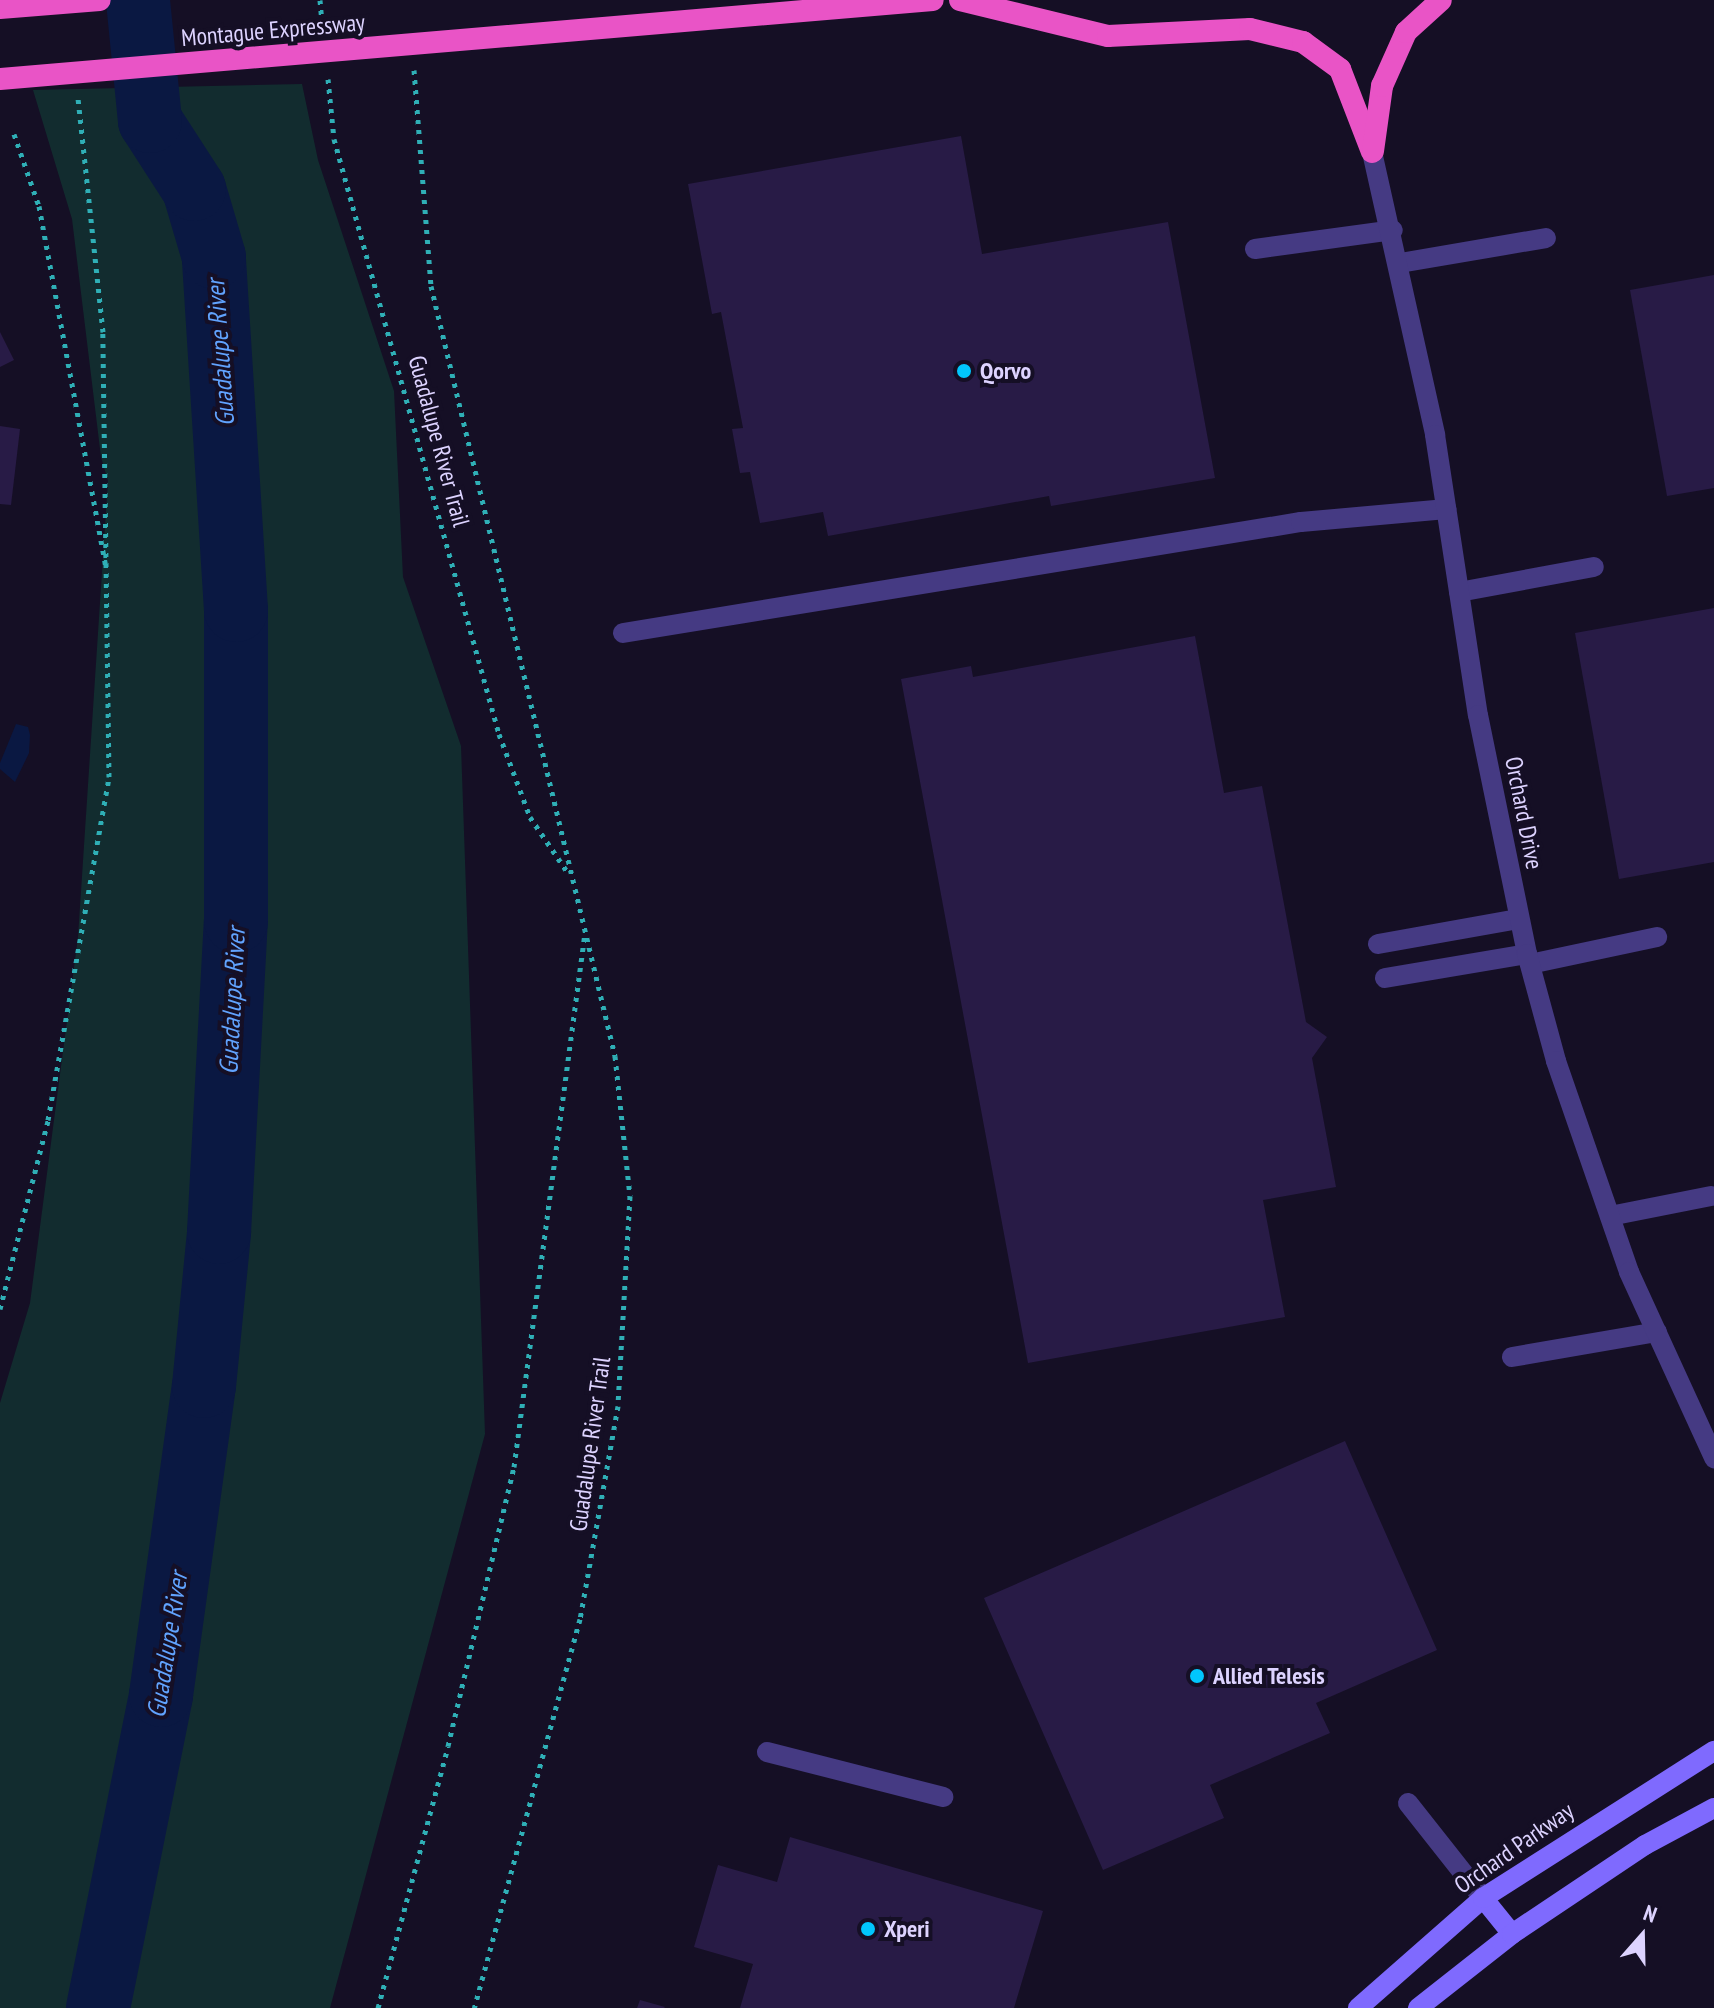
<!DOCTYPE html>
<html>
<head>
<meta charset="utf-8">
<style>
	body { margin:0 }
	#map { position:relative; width:1714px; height:2008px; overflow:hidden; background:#150f25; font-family:"PT Sans Narrow",sans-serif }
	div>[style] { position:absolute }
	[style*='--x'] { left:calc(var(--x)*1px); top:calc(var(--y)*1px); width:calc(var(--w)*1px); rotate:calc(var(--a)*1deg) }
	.green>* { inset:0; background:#122c2f }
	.water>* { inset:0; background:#0a1842 }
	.river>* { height:64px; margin:-32px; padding:0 32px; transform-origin:32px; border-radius:32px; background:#0a1842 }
	.building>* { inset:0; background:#281b46 }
	.path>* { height:5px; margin-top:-2.5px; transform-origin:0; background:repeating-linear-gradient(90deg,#2fafb6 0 4px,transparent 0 10px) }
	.service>* { height:20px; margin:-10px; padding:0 10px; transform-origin:10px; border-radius:10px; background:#453a83 }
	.tertiary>* { height:20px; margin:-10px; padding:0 10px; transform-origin:10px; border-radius:10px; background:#453a83 }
	.secondary>* { height:20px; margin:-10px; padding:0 10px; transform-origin:10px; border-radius:10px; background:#7f6afe }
	.trunk>* { height:22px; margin:-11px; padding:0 11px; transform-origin:11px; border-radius:11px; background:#e954c6 }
	.dots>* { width:22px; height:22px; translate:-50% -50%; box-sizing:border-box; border:4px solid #150f25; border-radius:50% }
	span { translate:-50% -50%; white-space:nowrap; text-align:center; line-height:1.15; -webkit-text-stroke:8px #150f25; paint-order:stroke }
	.street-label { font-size:24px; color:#ddd3ff }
	.poi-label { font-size:24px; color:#ddd3ff; font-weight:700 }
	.left { translate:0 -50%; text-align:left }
	.water-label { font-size:26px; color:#61a3fe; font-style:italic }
	.north { position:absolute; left:1602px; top:1896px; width:80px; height:80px; -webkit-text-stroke:6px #150f25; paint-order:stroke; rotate:20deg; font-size:22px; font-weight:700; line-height:32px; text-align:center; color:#ddd3ff }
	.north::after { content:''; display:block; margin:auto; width:28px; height:36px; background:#ddd3ff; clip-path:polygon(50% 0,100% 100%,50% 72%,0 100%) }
</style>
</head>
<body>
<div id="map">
	<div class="green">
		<div style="clip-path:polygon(302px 84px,318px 160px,394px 391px,403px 577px,461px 746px,485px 1434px,330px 2008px,0 2008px,0 1403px,30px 1303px,78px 937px,108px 481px,101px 457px,72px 219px,33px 90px)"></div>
	</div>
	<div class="water">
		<div style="clip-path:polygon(16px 724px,28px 727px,30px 735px,29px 753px,15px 782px,0 769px,0 763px)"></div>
	</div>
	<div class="river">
		<div style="--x:98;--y:2008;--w:319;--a:-78.6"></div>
		<div style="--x:161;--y:1695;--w:312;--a:-82.1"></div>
		<div style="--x:204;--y:1386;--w:155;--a:-84.4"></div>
		<div style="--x:219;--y:1232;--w:311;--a:-86.9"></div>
		<div style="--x:236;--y:921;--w:311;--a:-90"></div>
		<div style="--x:236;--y:610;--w:354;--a:-93.6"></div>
		<div style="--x:214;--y:257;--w:71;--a:-106.4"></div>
		<div style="--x:194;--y:189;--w:81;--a:-122.9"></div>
		<div style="--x:150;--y:121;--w:122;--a:-95.7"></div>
	</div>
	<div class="building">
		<div style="clip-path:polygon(961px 136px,982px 254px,1168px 222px,1215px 478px,1051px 506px,1049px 496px,828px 536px,823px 512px,760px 523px,750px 472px,740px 473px,732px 429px,743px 428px,721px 312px,712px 314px,688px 184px)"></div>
		<div style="clip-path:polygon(1714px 275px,1714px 488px,1667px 496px,1630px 290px)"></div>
		<div style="clip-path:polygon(0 332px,14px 360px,0 367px)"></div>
		<div style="clip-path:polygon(0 426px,20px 429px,11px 505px,0 504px)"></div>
		<div style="clip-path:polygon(1714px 608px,1714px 862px,1619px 879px,1575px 633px)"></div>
		<div style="clip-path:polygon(1195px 636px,1224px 793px,1262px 786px,1306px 1022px,1327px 1037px,1312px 1058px,1336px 1187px,1263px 1200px,1285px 1317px,1028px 1363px,901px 679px,971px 666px,973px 677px)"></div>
		<div style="clip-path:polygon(1345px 1441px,1437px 1650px,1316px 1703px,1330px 1733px,1210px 1785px,1224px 1818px,1103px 1870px,984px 1598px)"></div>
		<div style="clip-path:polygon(790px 1837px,1043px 1911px,1014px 2008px,740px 2008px,753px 1964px,694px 1947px,718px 1865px,777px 1882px)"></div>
		<div style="clip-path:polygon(640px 2000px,665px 2007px,664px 2008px,637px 2008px)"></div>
	</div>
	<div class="path">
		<div style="--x:320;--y:0;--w:25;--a:85"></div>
		<div style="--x:414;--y:70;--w:217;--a:85.5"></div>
		<div style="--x:431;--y:286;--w:792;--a:76.56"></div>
		<div style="--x:615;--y:1056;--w:141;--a:83.9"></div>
		<div style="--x:630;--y:1196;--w:210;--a:93.3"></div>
		<div style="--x:618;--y:1406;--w:216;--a:100.1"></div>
		<div style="--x:580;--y:1619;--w:403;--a:105.2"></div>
		<div style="--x:328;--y:79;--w:60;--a:84.3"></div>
		<div style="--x:334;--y:139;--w:617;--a:74.5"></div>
		<div style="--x:499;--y:734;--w:89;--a:69.5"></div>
		<div style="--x:530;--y:817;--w:68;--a:55.8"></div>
		<div style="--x:14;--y:134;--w:76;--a:70.9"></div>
		<div style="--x:39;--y:206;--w:366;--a:79.5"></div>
		<div style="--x:0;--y:1309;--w:195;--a:-75.7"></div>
		<div style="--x:48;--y:1120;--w:348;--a:-79.9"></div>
		<div style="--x:109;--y:777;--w:445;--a:-90.8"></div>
		<div style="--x:103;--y:332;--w:234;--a:-96.1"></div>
		<div style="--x:378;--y:2008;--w:271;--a:-75"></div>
		<div style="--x:448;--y:1746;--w:287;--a:-76.7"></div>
		<div style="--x:514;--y:1467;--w:539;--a:-82.43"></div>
	</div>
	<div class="service">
		<div style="--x:1255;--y:249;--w:139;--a:-7.8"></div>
		<div style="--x:1400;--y:263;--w:148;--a:-9.7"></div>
		<div style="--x:1459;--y:592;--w:137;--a:-10.5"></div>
		<div style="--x:623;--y:633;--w:687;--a:-9.3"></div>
		<div style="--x:1301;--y:522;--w:146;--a:-5.1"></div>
		<div style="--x:1378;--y:944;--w:143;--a:-10.1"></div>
		<div style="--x:1530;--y:964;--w:130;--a:-12"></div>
		<div style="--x:1385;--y:978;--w:144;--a:-9.6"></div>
		<div style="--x:1610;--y:1216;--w:103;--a:-11.2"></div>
		<div style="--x:1512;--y:1357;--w:147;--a:-9.8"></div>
		<div style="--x:767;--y:1752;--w:182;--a:14.3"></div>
		<div style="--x:1408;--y:1803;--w:121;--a:51.7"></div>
	</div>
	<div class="tertiary">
		<div style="--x:1372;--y:152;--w:290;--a:77.4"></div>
		<div style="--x:1435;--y:435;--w:283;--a:81.3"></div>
		<div style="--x:1478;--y:715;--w:244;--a:78.4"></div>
		<div style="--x:1527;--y:954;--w:111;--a:74.8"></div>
		<div style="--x:1556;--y:1061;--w:223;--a:70.9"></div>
		<div style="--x:1629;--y:1272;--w:205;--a:65.4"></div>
	</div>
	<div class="secondary">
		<div style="--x:1483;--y:1898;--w:46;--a:51.1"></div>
		<div style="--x:1358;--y:2008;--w:167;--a:-41.3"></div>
		<div style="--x:1483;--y:1898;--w:274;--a:-32.5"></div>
		<div style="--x:1418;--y:2008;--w:120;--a:-38.2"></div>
		<div style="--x:1512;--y:1934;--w:160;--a:-33.8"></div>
		<div style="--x:1645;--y:1845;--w:78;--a:-28.2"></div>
	</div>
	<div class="trunk">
		<div style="--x:960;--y:0;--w:152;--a:13.7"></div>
		<div style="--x:1108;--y:36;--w:142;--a:-2.8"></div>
		<div style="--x:1250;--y:29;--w:55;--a:13.8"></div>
		<div style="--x:1303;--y:42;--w:46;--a:36.1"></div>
		<div style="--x:1340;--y:69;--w:89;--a:68.9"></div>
		<div style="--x:0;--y:8;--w:100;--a:-4.6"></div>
		<div style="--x:0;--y:79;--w:936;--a:-4.84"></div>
		<div style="--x:1373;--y:151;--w:66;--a:-82.1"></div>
		<div style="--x:1382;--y:86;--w:59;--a:-66"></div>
		<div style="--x:1406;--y:32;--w:47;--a:-42.4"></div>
	</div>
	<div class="dots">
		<div style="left:964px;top:371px;background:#01c6fc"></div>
		<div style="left:1197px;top:1676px;background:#01c6fc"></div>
		<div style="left:868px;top:1929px;background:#01c6fc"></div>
	</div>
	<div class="street-label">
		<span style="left:273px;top:30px;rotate:-5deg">Montague Expressway</span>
		<span style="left:439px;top:441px;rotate:75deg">Guadalupe River Trail</span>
		<span style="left:1524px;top:813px;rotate:79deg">Orchard Drive</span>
		<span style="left:590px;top:1444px;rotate:-82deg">Guadalupe River Trail</span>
		<span style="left:1514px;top:1848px;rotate:-35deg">Orchard Parkway</span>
	</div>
	<div class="poi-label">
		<span class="left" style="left:980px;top:371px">Qorvo</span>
		<span class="left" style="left:1213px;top:1676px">Allied Telesis</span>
		<span class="left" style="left:884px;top:1929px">Xperi</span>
	</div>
	<div class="water-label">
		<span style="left:220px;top:353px;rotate:-94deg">Guadalupe River</span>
		<span style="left:232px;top:1001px;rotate:-87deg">Guadalupe River</span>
		<span style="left:167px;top:1645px;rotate:-81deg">Guadalupe River</span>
	</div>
	<div class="north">N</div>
</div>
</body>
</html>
